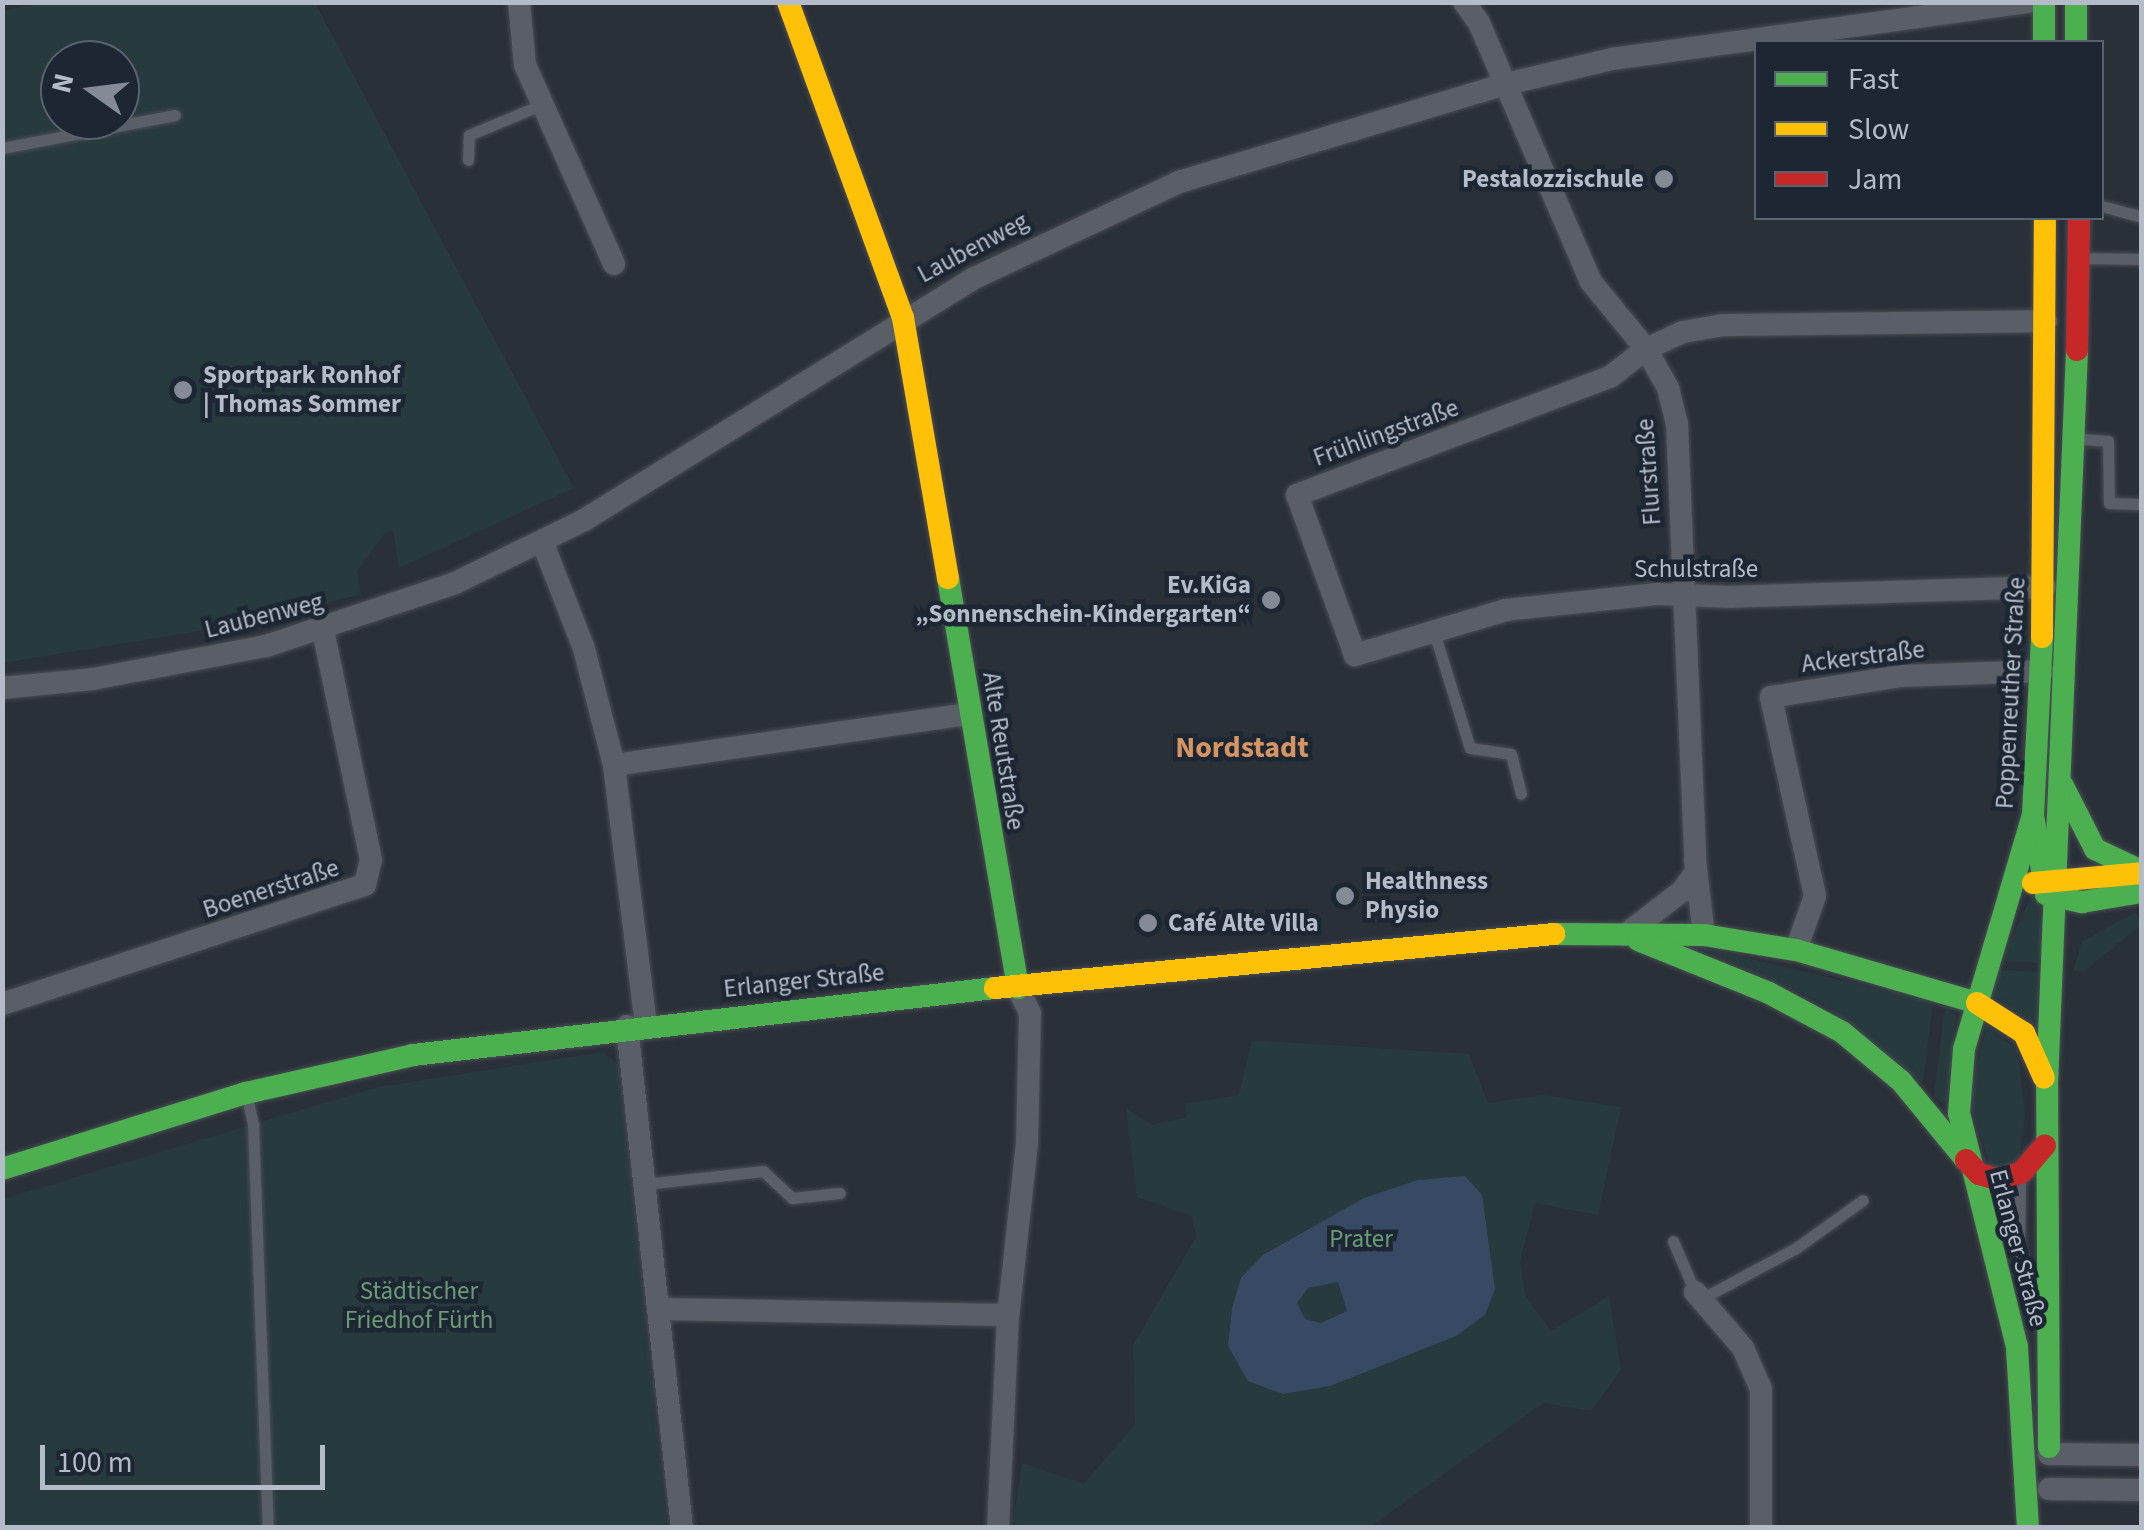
<!DOCTYPE html>
<html>
<head>
<meta charset="utf-8">
<style>
	body { margin:0 }
	#map { position:relative; width:2144px; height:1530px; overflow:hidden; background:#2a3038; font-family:"Source Sans 3",sans-serif }
	div>[style] { position:absolute }
	[style*='--x'] { left:calc(var(--x)*1px); top:calc(var(--y)*1px); width:calc(var(--w)*1px); rotate:calc(var(--a)*1deg) }
	.green>* { inset:0; background:#273a3e }
	.water>* { inset:0; background:#384963 }
	.roads { filter:drop-shadow(0 0 2px #484c53) drop-shadow(0 0 2px #484c53) }
	.lane>* { height:11px; margin:-5.5px; padding:0 5.5px; transform-origin:5.5px; border-radius:5.5px; background:#5a5e66 }
	.street>* { height:22px; margin:-11px; padding:0 11px; transform-origin:11px; border-radius:11px; background:#5a5e66 }
	.fast>* { height:22px; margin:-11px; padding:0 11px; transform-origin:11px; border-radius:11px; background:#4caf50 }
	.slow>* { height:22px; margin:-11px; padding:0 11px; transform-origin:11px; border-radius:11px; background:#ffc107 }
	.jam>* { height:22px; margin:-11px; padding:0 11px; transform-origin:11px; border-radius:11px; background:#c62828 }
	.dots>* { width:28px; height:28px; translate:-50% -50%; box-sizing:border-box; border:5px solid #1d2633; border-radius:50% }
	span { translate:-50% -50%; white-space:nowrap; text-align:center; line-height:1.15; -webkit-text-stroke:9px #1d2633; paint-order:stroke }
	.poi-label { font-size:25px; color:#b4bcc9; font-weight:700 }
	.right { translate:-100% -50%; text-align:right }
	.left { translate:0 -50%; text-align:left }
	.street-label { font-size:25px; color:#b4bcc9 }
	.park-label { font-size:25px; color:#6b9a76 }
	.quarter-label { font-size:30px; color:#d59563; font-weight:700 }
	.frame { position:absolute; inset:0; border:5px solid #b4bcc9; pointer-events:none }
	.legend { position:absolute; left:1754px; top:40px; width:350px; height:180px; box-sizing:border-box; background:#1d2633; border:2px solid #59626f; margin:0; padding:12px 18px; list-style:none; font-size:30px; color:#b4bcc9 }
	.legend li { display:flex; align-items:center; gap:20px; height:50px }
	.legend b { width:50px; border:2px solid #59626f }
	.north { position:absolute; left:40px; top:40px; width:100px; height:100px; box-sizing:border-box; background:#1d2633; border:2px solid #59626f; border-radius:50%; rotate:284deg; font-size:28px; font-weight:700; line-height:40px; text-align:center; color:#b4bcc9 }
	.north::after { content:''; display:block; margin:auto; width:35px; height:45px; background:#848b96; clip-path:polygon(50% 0,100% 100%,50% 72%,0 100%) }
	.scale { position:absolute; left:40px; top:1445px; width:285px; height:45px; box-sizing:border-box; border:5px solid #b4bcc9; border-top:0; padding-left:12px; font-size:30px; line-height:35px; white-space:nowrap; color:#b4bcc9; -webkit-text-stroke:8px #1d2633; paint-order:stroke }
</style>
</head>
<body>
<div id="map">
	<div class="green">
		<div style="clip-path:polygon(evenodd,46px 2px,315px 3px,574px 488px,399px 568px,393px 531px,385px 533px,357px 571px,361px 594px,255px 622px,3px 663px,2px 11px,46px 2px,60px 60px,120px 60px,120px 120px,60px 120px,60px 60px)"></div>
		<div style="clip-path:polygon(2031px 896px,2039px 900px,2044px 963px,2002px 961px)"></div>
		<div style="clip-path:polygon(2136px 912px,2141px 925px,2083px 972px,2073px 971px,2082px 941px)"></div>
		<div style="clip-path:polygon(1692px 945px,1933px 1002px,1923px 1083px,1817px 1000px)"></div>
		<div style="clip-path:polygon(1999px 970px,2043px 972px,2041px 1030px,1991px 993px)"></div>
		<div style="clip-path:polygon(1945px 1006px,1956px 1016px,1948px 1100px,1942px 1103px,1934px 1095px)"></div>
		<div style="clip-path:polygon(1987px 1025px,2018px 1051px,2025px 1116px,2019px 1160px,1991px 1169px,1969px 1100px)"></div>
		<div style="clip-path:polygon(1252px 1040px,1469px 1054px,1488px 1103px,1544px 1095px,1621px 1107px,1598px 1215px,1535px 1203px,1520px 1262px,1526px 1297px,1551px 1331px,1609px 1296px,1621px 1370px,1591px 1411px,1543px 1403px,1370px 1527px,1012px 1528px,1022px 1463px,1084px 1484px,1135px 1424px,1133px 1345px,1196px 1237px,1192px 1216px,1137px 1197px,1126px 1108px,1151px 1125px,1186px 1117px,1185px 1104px,1239px 1095px)"></div>
		<div style="clip-path:polygon(602px 1052px,618px 1064px,667px 1527px,3px 1528px,3px 1199px,378px 1087px)"></div>
	</div>
	<div class="water">
		<div style="clip-path:polygon(evenodd,1465px 1176px,1482px 1195px,1495px 1289px,1485px 1315px,1456px 1336px,1330px 1386px,1283px 1394px,1248px 1381px,1228px 1346px,1232px 1308px,1241px 1278px,1263px 1255px,1364px 1198px,1418px 1180px,1465px 1176px,1338px 1282px,1347px 1311px,1321px 1323px,1305px 1319px,1297px 1303px,1308px 1288px,1338px 1282px)"></div>
	</div>
	<div class="roads">
		<div class="lane">
			<div style="--x:2;--y:148;--w:176;--a:-10.8"></div>
			<div style="--x:468;--y:160;--w:25;--a:-88"></div>
			<div style="--x:469;--y:135;--w:80;--a:-22.7"></div>
			<div style="--x:2102;--y:206;--w:41;--a:15.4"></div>
			<div style="--x:2084;--y:258;--w:58;--a:1"></div>
			<div style="--x:2081;--y:439;--w:27;--a:4"></div>
			<div style="--x:2108;--y:441;--w:62;--a:89.1"></div>
			<div style="--x:2109;--y:503;--w:33;--a:2"></div>
			<div style="--x:1434;--y:632;--w:121;--a:72.8"></div>
			<div style="--x:1470;--y:748;--w:41;--a:8.3"></div>
			<div style="--x:1511;--y:754;--w:41;--a:76"></div>
			<div style="--x:247;--y:1098;--w:27;--a:77"></div>
			<div style="--x:253;--y:1124;--w:404;--a:87.9"></div>
			<div style="--x:2020;--y:1179;--w:69;--a:90.8"></div>
			<div style="--x:2019;--y:1248;--w:58;--a:72.8"></div>
			<div style="--x:645;--y:1184;--w:119;--a:-6.3"></div>
			<div style="--x:763;--y:1171;--w:40;--a:43"></div>
			<div style="--x:792;--y:1198;--w:48;--a:-5.9"></div>
			<div style="--x:1673;--y:1241;--w:56;--a:66.7"></div>
			<div style="--x:1701;--y:1299;--w:108;--a:-28.2"></div>
			<div style="--x:1796;--y:1248;--w:82;--a:-35.6"></div>
		</div>
		<div class="street">
			<div style="--x:519;--y:2;--w:63;--a:84.6"></div>
			<div style="--x:525;--y:65;--w:218;--a:65.9"></div>
			<div style="--x:1464;--y:2;--w:26;--a:54"></div>
			<div style="--x:1479;--y:23;--w:282;--a:66.6"></div>
			<div style="--x:1591;--y:282;--w:87;--a:50.6"></div>
			<div style="--x:1646;--y:349;--w:45;--a:60.6"></div>
			<div style="--x:1668;--y:388;--w:36;--a:76"></div>
			<div style="--x:1677;--y:423;--w:437;--a:87.6"></div>
			<div style="--x:1695;--y:860;--w:76;--a:83.2"></div>
			<div style="--x:542;--y:541;--w:116;--a:68.7"></div>
			<div style="--x:584;--y:649;--w:120;--a:75.5"></div>
			<div style="--x:614;--y:765;--w:261;--a:83"></div>
			<div style="--x:2045;--y:587;--w:313;--a:178.2"></div>
			<div style="--x:1732;--y:597;--w:75;--a:-177.7"></div>
			<div style="--x:1657;--y:594;--w:152;--a:174"></div>
			<div style="--x:1506;--y:610;--w:158;--a:163.4"></div>
			<div style="--x:1355;--y:655;--w:170;--a:-109.9"></div>
			<div style="--x:1297;--y:495;--w:335;--a:-20.7"></div>
			<div style="--x:1610;--y:377;--w:46;--a:-37.9"></div>
			<div style="--x:1646;--y:349;--w:41;--a:-24.7"></div>
			<div style="--x:1683;--y:332;--w:40;--a:-10"></div>
			<div style="--x:1722;--y:325;--w:324;--a:-0.7"></div>
			<div style="--x:2;--y:688;--w:91;--a:-5.6"></div>
			<div style="--x:93;--y:679;--w:176;--a:-10.8"></div>
			<div style="--x:266;--y:646;--w:199;--a:-18.4"></div>
			<div style="--x:455;--y:583;--w:144;--a:-26"></div>
			<div style="--x:584;--y:520;--w:457;--a:-31.8"></div>
			<div style="--x:972;--y:279;--w:229;--a:-25.1"></div>
			<div style="--x:1179;--y:182;--w:337;--a:-16.7"></div>
			<div style="--x:1502;--y:85;--w:113;--a:-13.3"></div>
			<div style="--x:1612;--y:59;--w:419;--a:-7.8"></div>
			<div style="--x:614;--y:765;--w:358;--a:-8.2"></div>
			<div style="--x:1625;--y:935;--w:72;--a:-37.7"></div>
			<div style="--x:1682;--y:891;--w:24;--a:-54"></div>
			<div style="--x:1796;--y:950;--w:57;--a:-70.6"></div>
			<div style="--x:1815;--y:896;--w:204;--a:-102.5"></div>
			<div style="--x:1771;--y:697;--w:132;--a:-9.2"></div>
			<div style="--x:1901;--y:676;--w:142;--a:-2"></div>
			<div style="--x:2;--y:1004;--w:382;--a:-18.2"></div>
			<div style="--x:365;--y:885;--w:26;--a:-77"></div>
			<div style="--x:371;--y:860;--w:234;--a:-101.8"></div>
			<div style="--x:627;--y:1026;--w:505;--a:83.75"></div>
			<div style="--x:1695;--y:1292;--w:74;--a:49.4"></div>
			<div style="--x:1743;--y:1348;--w:45;--a:66.3"></div>
			<div style="--x:1761;--y:1389;--w:139;--a:90"></div>
			<div style="--x:658;--y:1309;--w:350;--a:1"></div>
			<div style="--x:2049;--y:1454;--w:93;--a:0.6"></div>
			<div style="--x:2049;--y:1489;--w:93;--a:0.6"></div>
			<div style="--x:998;--y:1528;--w:210;--a:-87.3"></div>
			<div style="--x:1008;--y:1318;--w:175;--a:-83.8"></div>
			<div style="--x:1027;--y:1144;--w:131;--a:-88.7"></div>
			<div style="--x:1030;--y:1013;--w:28;--a:-116"></div>
		</div>
		<div class="fast">
			<div style="--x:2044;--y:2;--w:40;--a:90"></div>
			<div style="--x:2076;--y:2;--w:40;--a:90"></div>
			<div style="--x:948;--y:578;--w:416;--a:80.3"></div>
			<div style="--x:2063;--y:786;--w:71;--a:63.1"></div>
			<div style="--x:2095;--y:849;--w:47;--a:25.5"></div>
			<div style="--x:2033;--y:815;--w:80;--a:80.7"></div>
			<div style="--x:2046;--y:894;--w:37;--a:13"></div>
			<div style="--x:2082;--y:902;--w:61;--a:-9.5"></div>
			<div style="--x:1554;--y:934;--w:150;--a:0.4"></div>
			<div style="--x:1704;--y:935;--w:93;--a:9.3"></div>
			<div style="--x:1796;--y:950;--w:189;--a:16.3"></div>
			<div style="--x:1638;--y:940;--w:141;--a:22"></div>
			<div style="--x:1769;--y:993;--w:83;--a:28.1"></div>
			<div style="--x:1842;--y:1032;--w:77;--a:39.7"></div>
			<div style="--x:1901;--y:1081;--w:102;--a:50.6"></div>
			<div style="--x:2;--y:1169;--w:256;--a:-17.3"></div>
			<div style="--x:246;--y:1093;--w:171;--a:-12.8"></div>
			<div style="--x:413;--y:1055;--w:586;--a:-6.57"></div>
			<div style="--x:2049;--y:1447;--w:363;--a:-90.3"></div>
			<div style="--x:2047;--y:1084;--w:735;--a:-87.66"></div>
			<div style="--x:2028;--y:1528;--w:181;--a:-93.5"></div>
			<div style="--x:2017;--y:1347;--w:241;--a:-103.9"></div>
			<div style="--x:1959;--y:1113;--w:64;--a:-85.5"></div>
			<div style="--x:1964;--y:1049;--w:244;--a:-73.6"></div>
			<div style="--x:2033;--y:815;--w:178;--a:-87.1"></div>
		</div>
		<div class="slow">
			<div style="--x:788;--y:2;--w:336;--a:70"></div>
			<div style="--x:903;--y:318;--w:264;--a:80.2"></div>
			<div style="--x:2042;--y:637;--w:419;--a:-89.6"></div>
			<div style="--x:2033;--y:883;--w:109;--a:-5.2"></div>
			<div style="--x:995;--y:988;--w:562;--a:-5.52"></div>
			<div style="--x:1977;--y:1003;--w:56;--a:32.6"></div>
			<div style="--x:2024;--y:1033;--w:49;--a:66"></div>
		</div>
		<div class="jam">
			<div style="--x:2077;--y:350;--w:132;--a:-89.1"></div>
			<div style="--x:1966;--y:1160;--w:19;--a:47"></div>
			<div style="--x:1979;--y:1174;--w:22;--a:16"></div>
			<div style="--x:2000;--y:1180;--w:23;--a:-20"></div>
			<div style="--x:2022;--y:1172;--w:35;--a:-49"></div>
		</div>
	</div>
	<div class="dots">
		<div style="left:1664px;top:179px;background:#848b96"></div>
		<div style="left:183px;top:390px;background:#848b96"></div>
		<div style="left:1271px;top:600px;background:#848b96"></div>
		<div style="left:1345px;top:896px;background:#848b96"></div>
		<div style="left:1148px;top:923px;background:#848b96"></div>
	</div>
	<div class="poi-label">
		<span class="right" style="left:1644px;top:179px">Pestalozzischule</span>
		<span class="left" style="left:203px;top:390px">Sportpark Ronhof<br>| Thomas Sommer</span>
		<span class="right" style="left:1251px;top:600px">Ev.KiGa<br>„Sonnenschein-Kindergarten“</span>
		<span class="left" style="left:1365px;top:896px">Healthness<br>Physio</span>
		<span class="left" style="left:1168px;top:923px">Café Alte Villa</span>
	</div>
	<div class="street-label">
		<span style="left:973px;top:248px;rotate:-28deg">Laubenweg</span>
		<span style="left:1386px;top:433px;rotate:-20deg">Frühlingstraße</span>
		<span style="left:1649px;top:472px;rotate:-94deg">Flurstraße</span>
		<span style="left:1696px;top:569px">Schulstraße</span>
		<span style="left:264px;top:616px;rotate:-14deg">Laubenweg</span>
		<span style="left:1863px;top:657px;rotate:-7deg">Ackerstraße</span>
		<span style="left:2011px;top:693px;rotate:-87deg">Poppenreuther Straße</span>
		<span style="left:1003px;top:751px;rotate:81deg">Alte Reutstraße</span>
		<span style="left:271px;top:889px;rotate:-18deg">Boenerstraße</span>
		<span style="left:804px;top:981px;rotate:-6deg">Erlanger Straße</span>
		<span style="left:2018px;top:1248px;rotate:75deg">Erlanger Straße</span>
	</div>
	<div class="park-label">
		<span style="left:1361px;top:1239px">Prater</span>
		<span style="left:419px;top:1306px">Städtischer<br>Friedhof Fürth</span>
	</div>
	<div class="quarter-label">
		<span style="left:1242px;top:748px">Nordstadt</span>
	</div>
	<div class="frame"></div>
	<ul class="legend">
	<li><b style="height:12px;background:#4caf50"></b>Fast</li>
	<li><b style="height:12px;background:#ffc107"></b>Slow</li>
	<li><b style="height:12px;background:#c62828"></b>Jam</li>
	</ul>
	<div class="north">N</div>
	<div class="scale">100 m</div>
</div>
</body>
</html>
